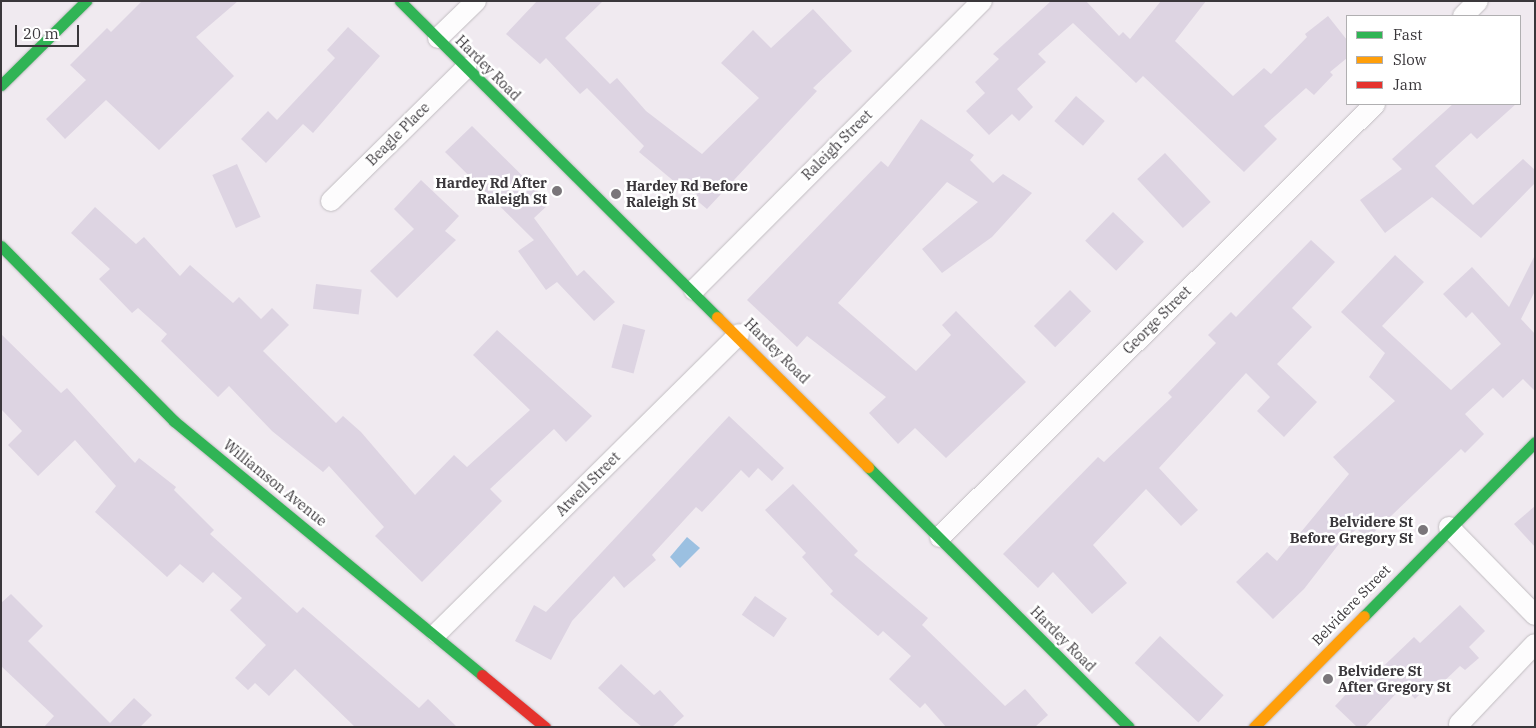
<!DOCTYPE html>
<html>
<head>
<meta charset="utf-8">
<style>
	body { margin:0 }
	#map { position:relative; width:1536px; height:728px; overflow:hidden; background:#f0eaf0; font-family:"IBM Plex Serif",serif }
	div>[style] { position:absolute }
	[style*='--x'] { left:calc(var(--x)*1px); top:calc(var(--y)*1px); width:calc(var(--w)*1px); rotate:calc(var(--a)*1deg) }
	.water>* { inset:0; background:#9bc0e1 }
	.building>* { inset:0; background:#ddd4e2; transform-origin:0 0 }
	.roads { filter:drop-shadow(0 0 1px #c1bdc1) drop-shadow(0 0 1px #c1bdc1) }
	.street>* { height:20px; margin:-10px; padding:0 10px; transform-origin:10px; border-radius:10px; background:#fdfcfd }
	.fast>* { height:11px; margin:-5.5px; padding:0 5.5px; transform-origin:5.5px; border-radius:5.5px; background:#30b455 }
	.slow>* { height:11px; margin:-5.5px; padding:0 5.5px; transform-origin:5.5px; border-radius:5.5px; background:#ff9f0a }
	.jam>* { height:11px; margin:-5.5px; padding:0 5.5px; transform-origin:5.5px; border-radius:5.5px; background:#e5322d }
	.dots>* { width:14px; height:14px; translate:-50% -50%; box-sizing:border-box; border:2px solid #fff; border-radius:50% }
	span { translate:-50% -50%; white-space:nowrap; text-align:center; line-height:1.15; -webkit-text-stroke:5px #fff; paint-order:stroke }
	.street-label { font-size:14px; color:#3a373b }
	.poi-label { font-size:14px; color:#3a373b; font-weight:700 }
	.right { translate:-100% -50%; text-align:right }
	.left { translate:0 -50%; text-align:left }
	.frame { position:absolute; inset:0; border:2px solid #3a373b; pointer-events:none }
	.legend { position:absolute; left:1346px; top:15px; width:175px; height:90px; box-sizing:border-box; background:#fff; border:1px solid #b0afb1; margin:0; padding:6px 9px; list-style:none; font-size:15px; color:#3a373b }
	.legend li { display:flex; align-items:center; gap:10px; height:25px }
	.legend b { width:25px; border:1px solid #b0afb1 }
	.scale { position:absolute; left:15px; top:25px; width:64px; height:22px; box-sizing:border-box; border:2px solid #3a373b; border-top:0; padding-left:6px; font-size:15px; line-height:18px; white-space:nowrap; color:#3a373b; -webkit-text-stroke:4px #fff; paint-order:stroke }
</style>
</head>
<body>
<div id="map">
	<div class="water">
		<div style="clip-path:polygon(687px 537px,700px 548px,680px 568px,670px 557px)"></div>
	</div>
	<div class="building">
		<div style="clip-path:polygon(142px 1px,238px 1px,196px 37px,234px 76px,159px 150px,106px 100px,65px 139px,46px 119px,86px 80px,70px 65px,107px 28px,111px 32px)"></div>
		<div style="clip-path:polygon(537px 1px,603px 1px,565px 38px,610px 84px,617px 78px,646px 111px,702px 154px,759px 98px,721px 63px,753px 30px,771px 48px,813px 9px,852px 51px,813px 88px,817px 91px,707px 209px,639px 152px,644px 146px,587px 88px,580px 94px,546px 58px,540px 64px,506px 34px)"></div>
		<div style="clip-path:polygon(1051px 1px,1086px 1px,1119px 36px,1123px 32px,1130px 39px,1161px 1px,1206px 1px,1175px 41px,1233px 96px,1264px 68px,1271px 74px,1307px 37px,1305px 34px,1328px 16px,1347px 40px,1347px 58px,1330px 72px,1333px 75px,1314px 95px,1306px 88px,1264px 126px,1277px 139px,1244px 172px,1143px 76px,1136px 83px,1073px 23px,1038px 54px,1046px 62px,1017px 89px,1033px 107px,1019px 121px,1012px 114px,989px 135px,966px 111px,985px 93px,975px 82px,999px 59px,993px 54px)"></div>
		<div style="clip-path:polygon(348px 27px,380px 56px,313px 133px,303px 124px,266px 163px,241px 139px,268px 111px,277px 120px,335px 58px,327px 50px)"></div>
		<div style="left:1076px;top:96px;width:38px;height:33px;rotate:41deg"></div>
		<div style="clip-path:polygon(1453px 104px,1516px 104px,1477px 139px,1471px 133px,1435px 166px,1473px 205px,1523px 159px,1535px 170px,1535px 183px,1481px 238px,1432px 197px,1385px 233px,1360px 200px,1402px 169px,1392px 159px)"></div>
		<div style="clip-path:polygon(921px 119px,974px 155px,970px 160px,993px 183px,1003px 174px,1032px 193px,992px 237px,942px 273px,922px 249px,978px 202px,947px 182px,838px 303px,916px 371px,951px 335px,942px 325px,956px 311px,1026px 382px,946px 458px,915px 428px,898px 444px,869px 413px,886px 397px,807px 336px,797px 347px,747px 300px,881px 161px,888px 167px)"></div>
		<div style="clip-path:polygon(472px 126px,550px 203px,534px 218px,577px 276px,584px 270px,615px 302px,594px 321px,557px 282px,546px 290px,518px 251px,534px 240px,445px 152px)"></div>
		<div style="left:1165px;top:153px;width:67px;height:38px;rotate:47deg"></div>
		<div style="left:237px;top:164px;width:58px;height:27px;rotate:66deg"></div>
		<div style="clip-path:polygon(421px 180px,459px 216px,445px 231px,456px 240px,397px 298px,370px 271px,414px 229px,394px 209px)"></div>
		<div style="clip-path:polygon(95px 207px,136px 244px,144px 237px,180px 276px,190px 265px,233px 303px,239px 297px,261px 319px,272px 308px,289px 325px,263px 351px,336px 423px,343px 416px,361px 432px,415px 495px,454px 455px,467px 467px,530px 410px,473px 355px,497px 330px,592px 416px,566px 442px,554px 429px,490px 489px,502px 501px,422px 582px,375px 536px,384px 527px,329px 466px,323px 472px,272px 431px,229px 386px,218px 397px,161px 341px,167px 334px,138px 308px,132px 313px,99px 279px,110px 269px,71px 233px)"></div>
		<div style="left:1113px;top:212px;width:43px;height:40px;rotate:44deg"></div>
		<div style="clip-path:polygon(1311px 240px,1335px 262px,1292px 308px,1312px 327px,1277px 364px,1317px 402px,1284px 437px,1257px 411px,1270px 397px,1246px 373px,1159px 468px,1198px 510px,1181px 526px,1146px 489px,1093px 545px,1127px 583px,1092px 614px,1053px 572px,1038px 588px,1003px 554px,1098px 457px,1104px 462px,1172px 397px,1168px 393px,1216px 343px,1208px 335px,1231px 312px,1236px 317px)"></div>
		<div style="clip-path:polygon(1395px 255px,1424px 282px,1382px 326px,1451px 390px,1501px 344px,1472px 312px,1466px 318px,1443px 294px,1472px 267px,1509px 307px,1535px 255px,1535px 291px,1521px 319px,1535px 334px,1535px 391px,1523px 379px,1503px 398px,1493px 388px,1465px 414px,1484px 434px,1465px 453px,1461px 449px,1367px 539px,1357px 529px,1342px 540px,1304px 589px,1273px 619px,1236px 582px,1267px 552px,1277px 561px,1349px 474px,1333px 457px,1395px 401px,1369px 377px,1385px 353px,1341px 312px)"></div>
		<div style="left:316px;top:284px;width:46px;height:25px;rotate:7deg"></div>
		<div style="left:1070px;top:290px;width:30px;height:51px;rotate:45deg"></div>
		<div style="left:623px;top:324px;width:23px;height:45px;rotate:15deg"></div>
		<div style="clip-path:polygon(1px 334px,61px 393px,67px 388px,135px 463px,139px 458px,176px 487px,174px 490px,214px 530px,210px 534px,297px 613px,303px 607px,419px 708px,428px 699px,457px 727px,355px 727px,295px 669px,269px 696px,255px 683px,248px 690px,235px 678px,266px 645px,230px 610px,242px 598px,213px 572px,203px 583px,180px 564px,167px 577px,95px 512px,116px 486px,75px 440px,38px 476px,8px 445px,22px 431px,1px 409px)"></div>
		<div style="clip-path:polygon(729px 416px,784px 468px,772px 481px,758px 468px,749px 478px,741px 470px,702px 512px,696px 507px,652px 555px,656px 560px,624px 588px,614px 576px,572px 621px,551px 660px,515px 641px,534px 605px,546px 612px)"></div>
		<div style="clip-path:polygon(793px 484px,858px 551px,854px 555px,928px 618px,922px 625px,1005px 706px,1025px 689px,1048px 715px,1035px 727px,946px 727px,925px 703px,920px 708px,889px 679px,911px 656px,883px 631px,878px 636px,830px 594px,833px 591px,802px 557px,806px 553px,765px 510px)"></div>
		<div style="clip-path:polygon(1535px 506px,1535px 547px,1514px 524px)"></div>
		<div style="clip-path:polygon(11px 594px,43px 626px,28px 641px,110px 723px,134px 698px,152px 715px,140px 727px,44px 727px,54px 716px,1px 666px,1px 603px)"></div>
		<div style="left:755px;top:596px;width:39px;height:23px;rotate:35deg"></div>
		<div style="clip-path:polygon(1460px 605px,1485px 631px,1469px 647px,1479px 658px,1465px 670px,1460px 666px,1437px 688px,1432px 682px,1415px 699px,1403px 686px,1365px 727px,1357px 727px,1335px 706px,1365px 674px,1370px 679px,1414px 637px,1420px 643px)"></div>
		<div style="left:1160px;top:636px;width:87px;height:37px;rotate:43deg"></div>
		<div style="clip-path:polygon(621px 664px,654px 695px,660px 690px,684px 716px,672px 727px,642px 727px,625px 713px,598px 688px)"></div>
	</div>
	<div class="roads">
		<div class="street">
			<div style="--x:1463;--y:16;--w:21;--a:-45"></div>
			<div style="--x:438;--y:38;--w:53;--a:-44.2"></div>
			<div style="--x:331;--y:201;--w:190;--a:-44.6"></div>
			<div style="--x:694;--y:290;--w:408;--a:-45.1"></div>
			<div style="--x:1449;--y:527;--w:123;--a:45.7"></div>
			<div style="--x:940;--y:537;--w:614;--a:-44.87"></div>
			<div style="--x:437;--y:633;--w:425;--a:-44.7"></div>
			<div style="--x:1459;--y:724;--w:110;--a:-46.5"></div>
		</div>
		<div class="fast">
			<div style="--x:400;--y:1;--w:448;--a:44.9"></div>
			<div style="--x:1;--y:85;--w:120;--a:-44.7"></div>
			<div style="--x:1;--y:246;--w:246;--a:45.3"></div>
			<div style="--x:174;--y:421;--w:399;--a:39.5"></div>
			<div style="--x:868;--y:467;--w:368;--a:44.9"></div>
			<div style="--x:1364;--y:616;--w:244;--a:-45.5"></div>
		</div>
		<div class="slow">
			<div style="--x:717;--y:317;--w:213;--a:44.8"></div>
			<div style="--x:1254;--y:727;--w:156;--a:-45.3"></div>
		</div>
		<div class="jam">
			<div style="--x:482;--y:675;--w:82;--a:39.5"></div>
		</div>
	</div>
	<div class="dots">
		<div style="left:557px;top:191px;background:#7a767a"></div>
		<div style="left:616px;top:194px;background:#7a767a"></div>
		<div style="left:1423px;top:530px;background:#7a767a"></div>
		<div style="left:1328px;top:679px;background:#7a767a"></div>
	</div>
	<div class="street-label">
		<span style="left:488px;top:68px;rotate:45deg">Hardey Road</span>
		<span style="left:398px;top:134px;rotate:-45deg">Beagle Place</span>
		<span style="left:837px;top:145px;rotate:-45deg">Raleigh Street</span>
		<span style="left:1157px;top:320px;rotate:-45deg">George Street</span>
		<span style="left:777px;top:351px;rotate:45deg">Hardey Road</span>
		<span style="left:275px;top:483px;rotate:39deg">Williamson Avenue</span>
		<span style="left:588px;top:484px;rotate:-45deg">Atwell Street</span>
		<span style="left:1351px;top:605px;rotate:-46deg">Belvidere Street</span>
		<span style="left:1063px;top:639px;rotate:45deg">Hardey Road</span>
	</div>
	<div class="poi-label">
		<span class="right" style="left:547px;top:191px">Hardey Rd After<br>Raleigh St</span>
		<span class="left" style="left:626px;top:194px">Hardey Rd Before<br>Raleigh St</span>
		<span class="right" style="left:1413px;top:530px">Belvidere St<br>Before Gregory St</span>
		<span class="left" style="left:1338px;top:679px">Belvidere St<br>After Gregory St</span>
	</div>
	<div class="frame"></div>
	<ul class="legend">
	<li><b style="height:6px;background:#30b455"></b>Fast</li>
	<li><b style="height:6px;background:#ff9f0a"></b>Slow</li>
	<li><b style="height:6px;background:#e5322d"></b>Jam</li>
	</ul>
	<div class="scale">20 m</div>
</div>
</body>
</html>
